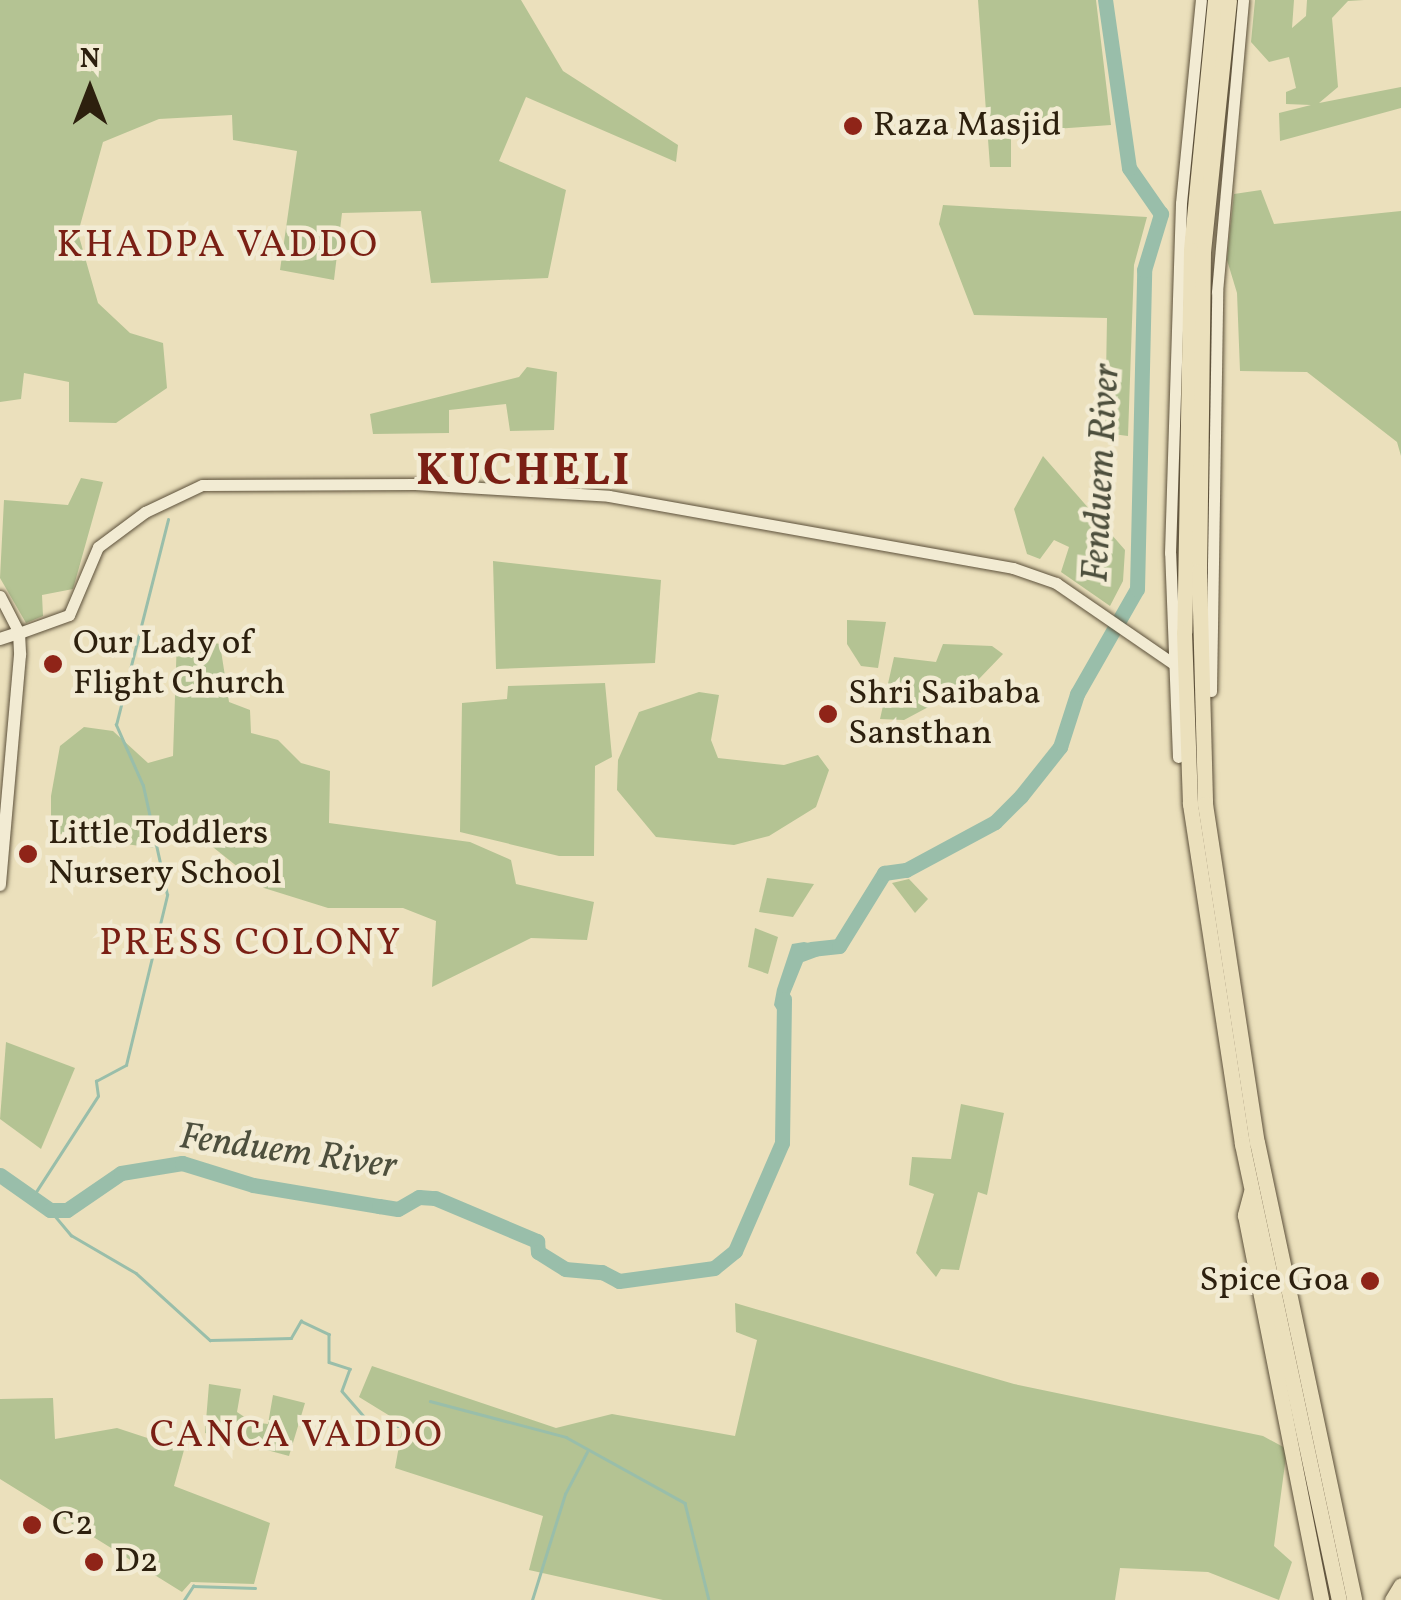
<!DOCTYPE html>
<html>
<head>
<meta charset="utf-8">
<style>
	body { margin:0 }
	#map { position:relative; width:1401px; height:1600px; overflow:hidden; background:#ebe0bc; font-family:Vollkorn,serif }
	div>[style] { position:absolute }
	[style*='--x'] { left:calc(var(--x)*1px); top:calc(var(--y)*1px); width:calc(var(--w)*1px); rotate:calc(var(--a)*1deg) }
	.green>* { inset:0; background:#b4c393 }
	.water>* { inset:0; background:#99beaa }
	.stream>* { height:2.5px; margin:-1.25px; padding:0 1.25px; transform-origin:1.25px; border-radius:1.25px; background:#99beaa }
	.river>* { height:15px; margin:-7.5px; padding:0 7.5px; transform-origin:7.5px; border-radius:7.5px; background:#99beaa }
	.roads { filter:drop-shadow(0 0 2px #5c503a) drop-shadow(0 0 2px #5c503a) }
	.tertiary>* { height:11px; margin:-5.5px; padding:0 5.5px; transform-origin:5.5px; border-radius:5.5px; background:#f2ebd3 }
	.secondary>* { height:12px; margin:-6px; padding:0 6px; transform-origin:6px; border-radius:6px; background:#f2ebd3 }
	.primary>* { height:15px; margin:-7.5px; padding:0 7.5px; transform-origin:7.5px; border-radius:7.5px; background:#ebe0bc }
	.trunk>* { height:15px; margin:-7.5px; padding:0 7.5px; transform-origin:7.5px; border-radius:7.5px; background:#ebe0bc }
	.dots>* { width:28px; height:28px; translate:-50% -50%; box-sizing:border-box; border:5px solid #f2ebd3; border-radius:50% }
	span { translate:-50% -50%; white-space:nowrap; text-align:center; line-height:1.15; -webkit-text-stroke:9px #f2ebd3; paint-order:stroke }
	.poi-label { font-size:35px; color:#2d200e }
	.left { translate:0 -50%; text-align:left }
	.right { translate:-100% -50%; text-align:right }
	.neighbourhood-label { font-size:38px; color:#7a1f14; letter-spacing:2.5px }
	.water-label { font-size:38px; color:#4d4f3d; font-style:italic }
	.district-label { font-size:45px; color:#7a1f14; font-weight:700; letter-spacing:2.5px }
	.north { position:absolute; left:40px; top:40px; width:100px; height:100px; -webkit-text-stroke:8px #f2ebd3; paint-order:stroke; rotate:0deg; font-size:28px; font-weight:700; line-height:40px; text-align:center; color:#2d200e }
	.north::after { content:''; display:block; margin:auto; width:35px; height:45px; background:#2d200e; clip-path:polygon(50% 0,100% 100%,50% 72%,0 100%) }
</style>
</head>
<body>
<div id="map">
	<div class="green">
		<div style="clip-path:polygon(0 0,521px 0,563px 71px,678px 145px,676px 162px,526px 97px,499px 161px,566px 190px,548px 278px,431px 283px,421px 211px,342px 213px,334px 280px,280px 270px,297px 151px,233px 140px,232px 115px,159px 119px,103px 142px,78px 233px,98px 303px,130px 333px,163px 343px,167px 388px,116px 423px,69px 422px,69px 382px,24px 373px,21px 399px,0 402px)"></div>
		<div style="clip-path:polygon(978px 0,1096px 0,1111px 125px,1011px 132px,1011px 167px,990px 167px)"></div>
		<div style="clip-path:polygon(1255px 0,1294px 0,1292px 28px,1306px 16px,1307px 0,1364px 0,1348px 1px,1332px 18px,1338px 87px,1319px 103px,1401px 87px,1401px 108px,1280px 141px,1279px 113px,1311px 105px,1286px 104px,1286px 92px,1296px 88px,1289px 57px,1269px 62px,1251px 42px)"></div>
		<div style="clip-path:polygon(1261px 190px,1274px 224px,1401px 211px,1401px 456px,1397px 442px,1307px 372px,1240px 371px,1237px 293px,1227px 260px,1230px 229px,1234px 194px)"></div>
		<div style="clip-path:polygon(943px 205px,1147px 217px,1134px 265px,1128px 436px,1105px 433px,1107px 318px,974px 315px,939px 224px)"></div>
		<div style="clip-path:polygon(527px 367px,557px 372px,554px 430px,510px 431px,506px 404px,449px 410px,449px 433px,373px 434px,370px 414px,519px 377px)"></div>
		<div style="clip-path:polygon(1043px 456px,1125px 550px,1123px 581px,1110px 606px,1061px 572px,1069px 547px,1054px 540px,1040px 559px,1027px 554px,1014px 509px)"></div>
		<div style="clip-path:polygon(81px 478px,103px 482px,73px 589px,42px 595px,43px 616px,26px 623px,0 578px,4px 500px,68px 505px)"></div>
		<div style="clip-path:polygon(493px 561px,661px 580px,655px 663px,496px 669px)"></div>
		<div style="clip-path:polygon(847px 620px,886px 622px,878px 668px,861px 666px,847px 644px)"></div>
		<div style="clip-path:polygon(177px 637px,220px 644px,229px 702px,250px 710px,251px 733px,278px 740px,301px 763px,330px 771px,329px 823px,470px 842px,511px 860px,516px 884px,594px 902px,587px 940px,531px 938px,432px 987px,436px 921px,403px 908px,328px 908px,264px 888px,194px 832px,172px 826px,153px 848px,59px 834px,51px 822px,51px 796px,60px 746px,84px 727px,113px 731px,148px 763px,173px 756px)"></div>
		<div style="clip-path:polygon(943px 644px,992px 646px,1003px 654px,977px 681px,904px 720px,880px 719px,894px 657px,936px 662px)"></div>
		<div style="clip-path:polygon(605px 683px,612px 757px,595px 766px,594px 856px,559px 856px,460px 832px,462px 703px,507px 699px,508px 686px)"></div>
		<div style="clip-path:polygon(699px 692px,719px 695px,711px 740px,718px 758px,784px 765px,818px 755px,829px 770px,816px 807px,769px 836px,734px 845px,656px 837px,617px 790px,618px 760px,639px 712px)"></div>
		<div style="clip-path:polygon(767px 878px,814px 884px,793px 917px,759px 912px)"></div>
		<div style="clip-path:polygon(909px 879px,928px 899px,915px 913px,892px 883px)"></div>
		<div style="clip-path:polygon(755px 928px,778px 937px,768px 974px,748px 967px)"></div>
		<div style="clip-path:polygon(6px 1042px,75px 1068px,41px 1149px,0 1119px)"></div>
		<div style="clip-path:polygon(961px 1104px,1004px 1113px,987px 1195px,978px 1192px,959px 1270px,941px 1269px,936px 1277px,916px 1253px,934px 1194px,909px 1185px,912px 1157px,951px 1159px)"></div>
		<div style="clip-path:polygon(735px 1303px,1014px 1384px,1263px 1436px,1287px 1449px,1274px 1546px,1292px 1562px,1279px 1600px,1208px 1572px,1120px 1568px,1115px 1600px,663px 1600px,529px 1570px,543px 1516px,395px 1468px,403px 1424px,359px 1397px,372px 1366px,556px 1428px,612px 1414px,735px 1436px,757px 1340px,736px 1332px)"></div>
		<div style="clip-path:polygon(209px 1384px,241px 1389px,237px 1412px,252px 1422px,268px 1424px,273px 1395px,305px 1403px,289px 1456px,205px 1433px)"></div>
		<div style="clip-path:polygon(53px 1398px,55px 1439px,117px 1428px,184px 1450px,174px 1486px,270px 1523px,254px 1584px,191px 1582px,182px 1592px,0 1479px,0 1399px)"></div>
	</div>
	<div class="water">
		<div style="clip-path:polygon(804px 942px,838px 949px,803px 962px,781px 1016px,774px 1005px,777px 989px,792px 944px)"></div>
	</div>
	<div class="stream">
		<div style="--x:32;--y:1198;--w:121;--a:-57.1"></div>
		<div style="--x:98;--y:1096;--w:15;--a:-98"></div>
		<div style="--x:96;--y:1081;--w:34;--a:-28"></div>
		<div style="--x:126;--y:1065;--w:175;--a:-76.4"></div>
		<div style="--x:167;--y:895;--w:112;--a:-102.4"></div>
		<div style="--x:143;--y:786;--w:67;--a:-113.9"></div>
		<div style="--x:116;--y:725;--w:212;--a:-75.8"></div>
		<div style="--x:50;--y:1210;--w:33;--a:50"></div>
		<div style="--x:71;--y:1235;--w:75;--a:30.3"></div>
		<div style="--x:136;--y:1273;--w:100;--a:42.2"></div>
		<div style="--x:210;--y:1340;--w:81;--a:-1.4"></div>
		<div style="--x:291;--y:1338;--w:20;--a:-60"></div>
		<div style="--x:301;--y:1321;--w:31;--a:25"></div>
		<div style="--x:329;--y:1334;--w:28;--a:90"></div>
		<div style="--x:329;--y:1362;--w:22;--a:18"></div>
		<div style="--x:350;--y:1369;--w:23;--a:110"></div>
		<div style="--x:342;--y:1391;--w:38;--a:49"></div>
		<div style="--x:367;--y:1420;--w:31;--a:11"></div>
		<div style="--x:430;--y:1401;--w:141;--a:14.8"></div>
		<div style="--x:566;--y:1437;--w:136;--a:29"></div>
		<div style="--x:685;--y:1503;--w:100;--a:76.1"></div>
		<div style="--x:184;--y:1600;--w:17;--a:-57"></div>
		<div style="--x:193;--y:1586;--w:62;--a:1.8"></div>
		<div style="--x:532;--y:1600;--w:111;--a:-72.7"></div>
		<div style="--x:565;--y:1494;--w:47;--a:-62.4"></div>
	</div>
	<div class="river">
		<div style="--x:811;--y:949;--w:28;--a:-6"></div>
		<div style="--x:839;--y:946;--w:86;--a:-58.3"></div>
		<div style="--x:884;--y:873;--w:22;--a:-8"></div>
		<div style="--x:906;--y:870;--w:101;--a:-28.3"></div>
		<div style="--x:995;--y:822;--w:37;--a:-45"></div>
		<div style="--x:1021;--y:796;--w:63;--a:-51.5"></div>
		<div style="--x:1060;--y:747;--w:56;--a:-72.2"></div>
		<div style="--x:1077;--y:694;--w:121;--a:-60.3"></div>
		<div style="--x:1137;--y:589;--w:319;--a:-88.7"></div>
		<div style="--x:1144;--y:270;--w:59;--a:-73.1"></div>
		<div style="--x:1161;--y:214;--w:56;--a:-124.8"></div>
		<div style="--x:1129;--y:168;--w:170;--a:-98.1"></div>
		<div style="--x:0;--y:1175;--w:61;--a:35"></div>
		<div style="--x:50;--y:1210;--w:17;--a:0"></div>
		<div style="--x:67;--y:1210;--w:65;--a:-34.4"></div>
		<div style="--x:121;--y:1173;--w:62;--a:-9.3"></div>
		<div style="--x:182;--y:1163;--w:74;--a:17.2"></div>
		<div style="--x:253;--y:1185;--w:128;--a:9.5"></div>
		<div style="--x:379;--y:1206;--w:19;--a:9"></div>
		<div style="--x:398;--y:1209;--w:24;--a:-30"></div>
		<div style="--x:419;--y:1197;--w:16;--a:4"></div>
		<div style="--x:435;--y:1198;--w:111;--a:22.9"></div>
		<div style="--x:537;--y:1241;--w:11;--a:85"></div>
		<div style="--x:538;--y:1252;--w:32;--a:32"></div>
		<div style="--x:565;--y:1269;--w:37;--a:5"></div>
		<div style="--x:602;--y:1272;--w:19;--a:28"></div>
		<div style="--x:619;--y:1281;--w:96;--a:-7.8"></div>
		<div style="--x:714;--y:1268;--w:27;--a:-39"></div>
		<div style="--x:735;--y:1251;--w:118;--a:-66.5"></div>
		<div style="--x:782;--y:1143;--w:144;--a:-89.2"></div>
	</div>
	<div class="roads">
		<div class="tertiary">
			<div style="--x:0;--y:596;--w:42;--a:62.8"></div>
			<div style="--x:19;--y:633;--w:53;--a:-19.8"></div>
			<div style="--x:69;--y:615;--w:74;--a:-66.9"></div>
			<div style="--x:98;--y:547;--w:59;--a:-36.7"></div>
			<div style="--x:145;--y:512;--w:63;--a:-25.3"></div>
			<div style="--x:202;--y:485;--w:213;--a:-0.3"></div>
			<div style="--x:415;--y:484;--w:194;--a:3.5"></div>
			<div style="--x:609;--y:496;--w:410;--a:10.1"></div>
			<div style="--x:1013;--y:568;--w:46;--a:19.2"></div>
			<div style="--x:1056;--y:583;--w:143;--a:34.5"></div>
			<div style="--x:1211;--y:691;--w:399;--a:-89.1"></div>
			<div style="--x:1217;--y:292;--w:293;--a:-84.9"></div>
			<div style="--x:1178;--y:757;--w:204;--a:-92.2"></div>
			<div style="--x:1170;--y:553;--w:350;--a:-88.2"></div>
			<div style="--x:1181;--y:203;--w:204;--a:-84.4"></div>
		</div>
		<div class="secondary">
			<div style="--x:0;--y:639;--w:20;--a:-18"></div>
			<div style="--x:19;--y:633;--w:22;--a:87"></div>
			<div style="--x:20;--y:655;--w:231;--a:95"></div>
		</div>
		<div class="primary">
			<div style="--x:1392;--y:1600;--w:17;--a:-59"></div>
		</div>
		<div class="trunk">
			<div style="--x:1215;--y:0;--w:251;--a:95.5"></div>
			<div style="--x:1191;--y:250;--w:382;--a:91"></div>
			<div style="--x:1184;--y:632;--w:172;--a:88"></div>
			<div style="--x:1190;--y:804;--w:344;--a:81.3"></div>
			<div style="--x:1242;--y:1144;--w:466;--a:78"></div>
			<div style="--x:1229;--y:0;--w:252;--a:95.9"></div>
			<div style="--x:1203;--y:251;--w:320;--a:90.7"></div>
			<div style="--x:1199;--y:571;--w:233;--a:88.5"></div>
			<div style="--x:1205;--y:804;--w:342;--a:81.3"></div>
			<div style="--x:1257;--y:1142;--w:468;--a:78"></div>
			<div style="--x:1251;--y:1192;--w:24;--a:105"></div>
			<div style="--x:1245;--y:1215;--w:392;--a:78.8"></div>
		</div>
	</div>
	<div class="dots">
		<div style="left:853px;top:126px;background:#8f2418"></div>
		<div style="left:53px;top:664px;background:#8f2418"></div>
		<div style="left:828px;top:714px;background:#8f2418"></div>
		<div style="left:28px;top:854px;background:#8f2418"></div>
		<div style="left:1370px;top:1281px;background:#8f2418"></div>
		<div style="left:32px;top:1525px;background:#8f2418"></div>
		<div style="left:94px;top:1562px;background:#8f2418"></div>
	</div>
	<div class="poi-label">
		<span class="left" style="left:873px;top:126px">Raza Masjid</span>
		<span class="left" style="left:73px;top:664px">Our Lady of<br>Flight Church</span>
		<span class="left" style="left:848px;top:714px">Shri Saibaba<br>Sansthan</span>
		<span class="left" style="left:48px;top:854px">Little Toddlers<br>Nursery School</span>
		<span class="right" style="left:1350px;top:1281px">Spice Goa</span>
		<span class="left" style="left:52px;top:1525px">C2</span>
		<span class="left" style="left:114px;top:1562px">D2</span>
	</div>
	<div class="neighbourhood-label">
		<span style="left:218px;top:247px">KHADPA VADDO</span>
		<span style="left:251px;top:945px">PRESS COLONY</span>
		<span style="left:297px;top:1437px">CANCA VADDO</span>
	</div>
	<div class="water-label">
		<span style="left:1103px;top:473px;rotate:-87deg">Fenduem River</span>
		<span style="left:288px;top:1153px;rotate:8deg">Fenduem River</span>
	</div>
	<div class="district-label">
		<span style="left:524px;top:473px">KUCHELI</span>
	</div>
	<div class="north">N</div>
</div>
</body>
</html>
